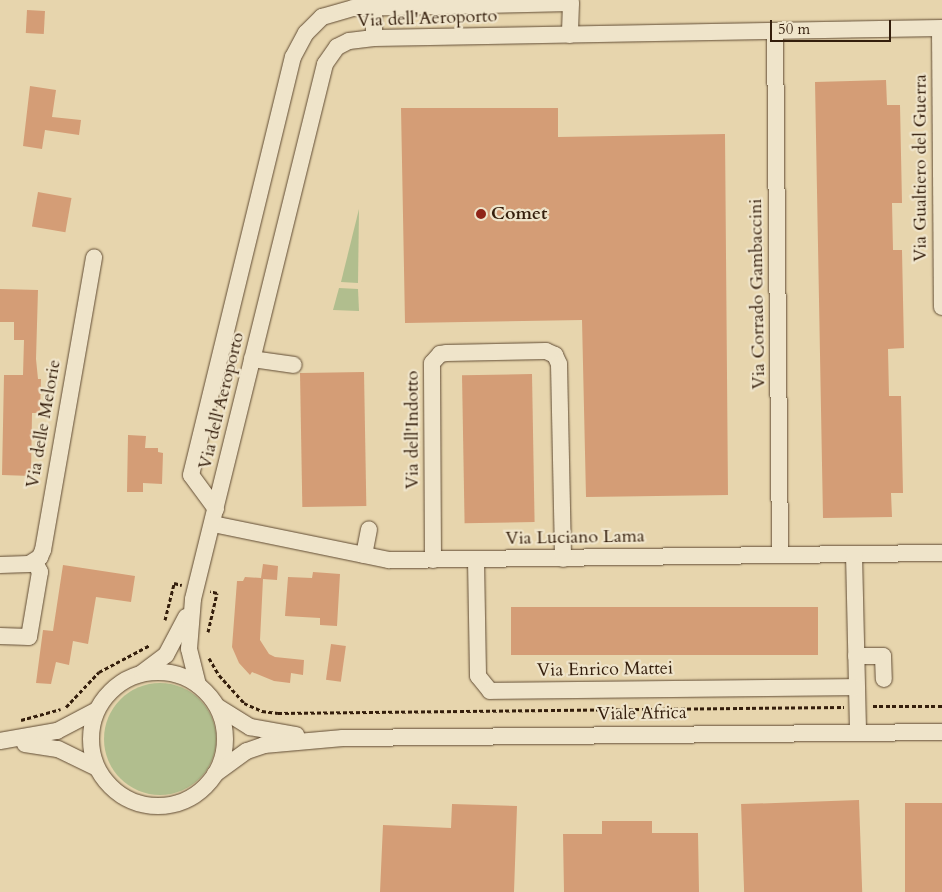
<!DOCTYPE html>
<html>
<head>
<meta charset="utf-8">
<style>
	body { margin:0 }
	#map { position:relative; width:942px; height:892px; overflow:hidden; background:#e7d5ad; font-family:Cardo,serif }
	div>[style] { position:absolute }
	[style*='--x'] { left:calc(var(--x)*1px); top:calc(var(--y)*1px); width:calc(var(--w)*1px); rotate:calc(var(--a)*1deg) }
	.green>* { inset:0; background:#b1be8e }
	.round { border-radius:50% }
	.building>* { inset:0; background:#d49d76; transform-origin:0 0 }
	.path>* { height:3px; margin-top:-1.5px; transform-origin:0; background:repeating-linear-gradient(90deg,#341e0c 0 4px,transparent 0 6.5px) }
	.roads { filter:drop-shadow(0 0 1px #614c34) drop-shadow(0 0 1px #614c34) }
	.minor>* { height:16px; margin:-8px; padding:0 8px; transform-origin:8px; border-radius:8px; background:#efe4ca }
	.minor>.ring { margin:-8px; padding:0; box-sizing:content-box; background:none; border:16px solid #efe4ca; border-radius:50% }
	.dots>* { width:14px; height:14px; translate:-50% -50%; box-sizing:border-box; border:2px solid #efe4ca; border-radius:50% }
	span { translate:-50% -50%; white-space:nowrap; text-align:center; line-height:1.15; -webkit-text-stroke:4.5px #efe4ca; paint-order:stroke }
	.street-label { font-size:18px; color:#341e0c }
	.poi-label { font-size:18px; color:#341e0c; font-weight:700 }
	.left { translate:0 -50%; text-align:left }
	.scale { position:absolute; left:770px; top:20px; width:121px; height:22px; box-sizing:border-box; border:2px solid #341e0c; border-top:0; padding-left:6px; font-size:15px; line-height:18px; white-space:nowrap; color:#341e0c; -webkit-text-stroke:4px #efe4ca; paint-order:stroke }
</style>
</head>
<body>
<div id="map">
	<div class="green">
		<div style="clip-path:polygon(359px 209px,358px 283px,341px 282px)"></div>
		<div style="clip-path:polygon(339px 288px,358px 289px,359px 311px,333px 310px)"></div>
		<div class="round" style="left:104px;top:683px;width:112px;height:112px"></div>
	</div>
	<div class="building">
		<div style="left:27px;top:10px;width:18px;height:23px;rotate:3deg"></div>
		<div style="clip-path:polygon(886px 80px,887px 105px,900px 105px,902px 203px,892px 203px,893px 250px,902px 250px,904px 348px,888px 349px,889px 396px,901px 396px,903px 493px,891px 493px,892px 517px,823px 518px,815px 82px)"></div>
		<div style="clip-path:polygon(30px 86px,56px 90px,52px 117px,81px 120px,79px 135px,45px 130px,42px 149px,23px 146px)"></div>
		<div style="clip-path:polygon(401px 108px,558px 108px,558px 137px,725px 134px,728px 495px,586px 497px,582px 320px,405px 323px)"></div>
		<div style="left:38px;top:192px;width:34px;height:35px;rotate:10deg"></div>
		<div style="clip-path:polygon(0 289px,38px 290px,36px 359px,38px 379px,41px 379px,40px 413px,32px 413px,31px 476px,2px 475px,4px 375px,23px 375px,24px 340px,14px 340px,14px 322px,0 322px)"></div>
		<div style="left:364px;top:372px;width:134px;height:64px;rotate:89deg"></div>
		<div style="left:532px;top:374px;width:148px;height:70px;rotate:89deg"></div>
		<div style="clip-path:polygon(128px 435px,146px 436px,145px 448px,158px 448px,158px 452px,163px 453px,162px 484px,143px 483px,143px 492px,127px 492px)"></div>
		<div style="clip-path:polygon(263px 564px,278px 566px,277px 580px,263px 579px,260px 640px,269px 654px,275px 657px,304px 660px,303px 675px,291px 673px,290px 683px,274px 681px,252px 672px,250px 675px,239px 663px,232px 647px,237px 581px,243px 581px,245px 577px,261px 578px)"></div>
		<div style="clip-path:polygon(63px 565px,135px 576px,131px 602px,96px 597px,88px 644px,73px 641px,69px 665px,56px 662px,51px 684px,36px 683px,43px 630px,53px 631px)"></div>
		<div style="clip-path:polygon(313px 572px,340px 574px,337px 626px,320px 625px,320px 618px,285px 616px,288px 577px,312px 578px)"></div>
		<div style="left:818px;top:607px;width:48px;height:307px;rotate:90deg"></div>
		<div style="left:331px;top:644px;width:15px;height:36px;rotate:8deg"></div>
		<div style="left:859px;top:800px;width:92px;height:118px;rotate:88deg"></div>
		<div style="left:942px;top:803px;width:89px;height:37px;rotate:90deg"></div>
		<div style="clip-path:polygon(452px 804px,517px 806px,514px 892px,380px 892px,383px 825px,451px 828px)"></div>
		<div style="clip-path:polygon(602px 821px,652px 821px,652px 833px,698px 833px,699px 892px,564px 892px,563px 834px,602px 834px)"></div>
	</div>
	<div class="path">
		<div style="--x:165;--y:620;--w:38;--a:-76"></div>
		<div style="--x:174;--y:583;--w:8;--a:14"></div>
		<div style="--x:208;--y:632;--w:40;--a:-77"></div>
		<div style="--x:217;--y:593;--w:7;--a:-164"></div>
		<div style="--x:209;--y:658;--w:20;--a:60"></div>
		<div style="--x:219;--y:675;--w:38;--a:48"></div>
		<div style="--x:244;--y:703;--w:20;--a:24"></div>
		<div style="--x:262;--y:711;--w:16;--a:7"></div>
		<div style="--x:278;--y:713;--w:566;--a:-0.61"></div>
		<div style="--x:873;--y:706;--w:69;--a:0"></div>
		<div style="--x:66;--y:707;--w:48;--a:-46.7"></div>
		<div style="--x:99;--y:672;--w:58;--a:-27.9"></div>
		<div style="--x:21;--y:720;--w:41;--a:-15.4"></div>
	</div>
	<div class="roads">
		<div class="minor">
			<div style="--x:940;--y:29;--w:278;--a:89.6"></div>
			<div style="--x:775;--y:32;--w:523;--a:89.45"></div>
			<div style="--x:374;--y:38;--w:32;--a:-90"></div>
			<div style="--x:252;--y:359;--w:42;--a:8.1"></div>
			<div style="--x:216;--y:509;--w:42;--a:-126.3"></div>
			<div style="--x:191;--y:475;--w:430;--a:-76.3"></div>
			<div style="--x:293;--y:57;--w:27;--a:-62"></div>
			<div style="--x:306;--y:33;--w:23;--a:-45"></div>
			<div style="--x:322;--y:17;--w:32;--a:-16"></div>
			<div style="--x:353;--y:8;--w:218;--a:-1.3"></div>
			<div style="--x:571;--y:3;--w:32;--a:92"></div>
			<div style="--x:213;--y:524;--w:180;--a:11.6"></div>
			<div style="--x:389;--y:560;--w:553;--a:-0.73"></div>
			<div style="--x:854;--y:554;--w:179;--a:88.7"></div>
			<div style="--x:364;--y:555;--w:26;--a:-79"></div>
			<div style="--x:433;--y:560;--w:197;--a:-90.3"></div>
			<div style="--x:432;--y:363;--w:12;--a:-48"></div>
			<div style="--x:440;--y:354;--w:6;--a:-9"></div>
			<div style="--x:446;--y:353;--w:100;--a:-1.1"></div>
			<div style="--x:546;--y:351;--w:10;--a:24"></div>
			<div style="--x:555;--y:355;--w:10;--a:66"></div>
			<div style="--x:559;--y:364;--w:195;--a:88.8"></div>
			<div style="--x:476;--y:560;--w:116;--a:89"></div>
			<div style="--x:478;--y:676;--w:19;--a:51"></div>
			<div style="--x:490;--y:691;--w:366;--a:-0.6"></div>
			<div style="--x:0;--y:565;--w:29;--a:-2"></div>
			<div style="--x:29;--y:564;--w:13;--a:-32"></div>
			<div style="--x:40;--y:557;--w:8;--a:-67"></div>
			<div style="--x:43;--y:550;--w:297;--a:-80.1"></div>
			<div style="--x:0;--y:636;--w:29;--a:2"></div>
			<div style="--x:29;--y:637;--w:66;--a:-80.4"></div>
			<div style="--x:40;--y:572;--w:11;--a:-117"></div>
			<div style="--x:856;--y:656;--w:27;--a:0"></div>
			<div style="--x:883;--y:656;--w:23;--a:88"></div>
			<div class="ring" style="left:91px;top:672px;width:118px;height:118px"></div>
			<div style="--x:142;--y:673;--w:30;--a:-37"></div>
			<div style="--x:166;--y:655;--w:43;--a:-62.2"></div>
			<div style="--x:198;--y:685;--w:37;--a:-104"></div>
			<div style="--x:189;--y:649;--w:50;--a:-85.4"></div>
			<div style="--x:193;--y:599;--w:551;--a:-76.14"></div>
			<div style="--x:325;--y:64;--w:21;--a:-55"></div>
			<div style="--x:337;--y:47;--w:13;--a:-27"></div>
			<div style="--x:349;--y:41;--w:25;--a:-7"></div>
			<div style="--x:374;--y:38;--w:568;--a:-1.01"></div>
			<div style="--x:218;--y:707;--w:38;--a:32"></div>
			<div style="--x:250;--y:727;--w:47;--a:9.9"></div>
			<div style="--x:0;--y:741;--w:58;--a:-10"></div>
			<div style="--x:57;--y:731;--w:45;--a:-27.7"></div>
			<div style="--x:25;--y:744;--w:33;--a:9"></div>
			<div style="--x:58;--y:749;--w:43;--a:26"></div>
			<div style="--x:215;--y:774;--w:39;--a:-36"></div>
			<div style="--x:247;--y:751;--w:18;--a:-19"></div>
			<div style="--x:264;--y:745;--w:79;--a:-5.1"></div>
			<div style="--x:343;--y:738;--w:599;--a:-0.57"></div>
		</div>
	</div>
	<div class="dots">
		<div style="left:481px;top:214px;background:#8f2418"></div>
	</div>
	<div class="street-label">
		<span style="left:427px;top:19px;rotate:-2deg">Via dell'Aeroporto</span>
		<span style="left:921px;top:168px;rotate:-90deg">Via Gualtiero del Guerra</span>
		<span style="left:758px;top:294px;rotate:-91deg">Via Corrado Gambaccini</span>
		<span style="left:222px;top:401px;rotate:-76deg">Via dell'Aeroporto</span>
		<span style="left:44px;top:424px;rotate:-80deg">Via delle Melorie</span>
		<span style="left:413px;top:430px;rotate:-90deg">Via dell'Indotto</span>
		<span style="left:575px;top:538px;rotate:-1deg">Via Luciano Lama</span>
		<span style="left:605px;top:670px;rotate:-1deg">Via Enrico Mattei</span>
		<span style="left:642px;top:714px;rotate:-1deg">Viale Africa</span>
	</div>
	<div class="poi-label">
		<span class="left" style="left:491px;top:214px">Comet</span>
	</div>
	<div class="scale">50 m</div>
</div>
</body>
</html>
